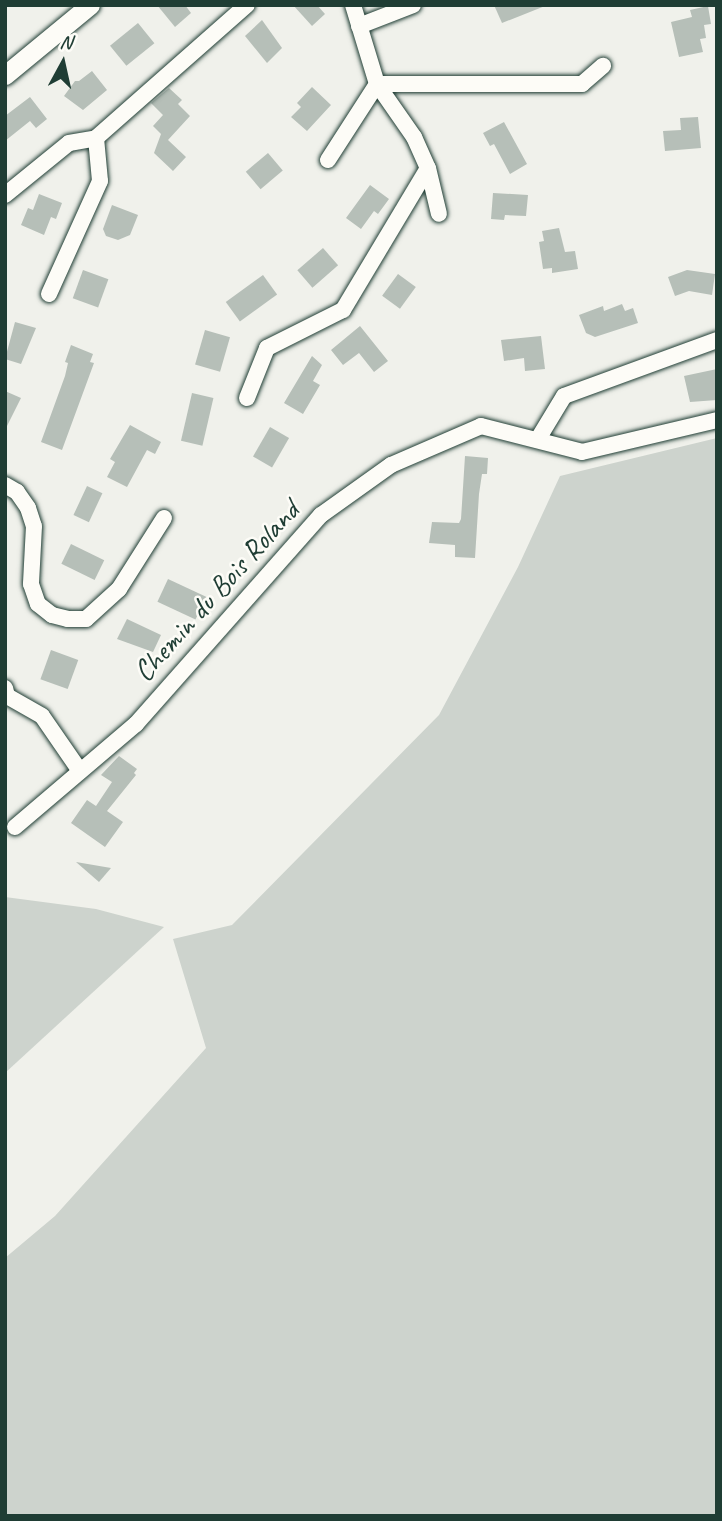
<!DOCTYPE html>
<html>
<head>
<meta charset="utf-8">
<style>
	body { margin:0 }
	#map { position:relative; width:722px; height:1521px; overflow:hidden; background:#f0f1eb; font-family:Caveat,sans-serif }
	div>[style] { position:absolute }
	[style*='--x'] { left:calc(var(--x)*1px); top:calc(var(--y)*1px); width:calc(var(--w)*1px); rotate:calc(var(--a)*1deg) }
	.green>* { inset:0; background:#cdd3cd }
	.building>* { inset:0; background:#b6bfb8; transform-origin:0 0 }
	.roads { filter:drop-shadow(0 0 2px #1f3d34) drop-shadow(0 0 2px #1f3d34) }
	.minor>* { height:16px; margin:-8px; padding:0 8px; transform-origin:8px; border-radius:8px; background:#fdfcf7 }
	.tertiary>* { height:19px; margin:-9.5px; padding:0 9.5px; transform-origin:9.5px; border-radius:9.5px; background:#fdfcf7 }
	span { translate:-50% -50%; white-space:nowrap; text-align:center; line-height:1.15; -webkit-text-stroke:5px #fdfcf7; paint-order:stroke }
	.street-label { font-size:30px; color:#1f3d34 }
	.frame { position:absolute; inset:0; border:7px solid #1f3d34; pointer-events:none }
	.north { position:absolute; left:28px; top:28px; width:70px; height:70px; -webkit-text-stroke:5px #fdfcf7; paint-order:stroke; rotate:8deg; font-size:19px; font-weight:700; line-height:28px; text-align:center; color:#1f3d34 }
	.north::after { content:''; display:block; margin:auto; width:24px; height:32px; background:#1f3d34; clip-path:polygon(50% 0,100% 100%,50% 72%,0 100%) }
</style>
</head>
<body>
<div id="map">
	<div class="green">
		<div style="clip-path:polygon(717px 438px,717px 1516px,5px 1516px,5px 1258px,55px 1216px,206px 1048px,173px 939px,232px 925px,439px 715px,518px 567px,560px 476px)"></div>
		<div style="clip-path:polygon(5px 897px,96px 909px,164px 927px,5px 1073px)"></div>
	</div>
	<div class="building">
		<div style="clip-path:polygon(157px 5px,185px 5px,191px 13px,175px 27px)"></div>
		<div style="clip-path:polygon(293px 5px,317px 5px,325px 14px,312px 26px)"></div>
		<div style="clip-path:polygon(494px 5px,545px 5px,545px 6px,502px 23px)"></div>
		<div style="clip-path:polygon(708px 6px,711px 24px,704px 25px,706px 38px,700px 39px,703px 52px,679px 57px,671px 22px,692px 17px,690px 10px)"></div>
		<div style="clip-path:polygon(262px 20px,282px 48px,267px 63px,245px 36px)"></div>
		<div style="left:138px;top:23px;width:26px;height:36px;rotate:51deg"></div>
		<div style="clip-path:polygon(92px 71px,107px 90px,83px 110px,64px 96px,75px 81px,79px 81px)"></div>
		<div style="clip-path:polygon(312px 87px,331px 105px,307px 131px,291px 117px,301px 107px,297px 103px)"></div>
		<div style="clip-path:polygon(169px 88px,182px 100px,178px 104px,190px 116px,168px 140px,186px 157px,173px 171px,154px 153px,161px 134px,153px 126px,163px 115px,151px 103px)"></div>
		<div style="clip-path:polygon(30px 97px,47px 119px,36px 128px,30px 121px,5px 141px,5px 116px)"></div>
		<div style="clip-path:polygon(698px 117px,701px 148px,665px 151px,663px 131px,681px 130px,680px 118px)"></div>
		<div style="clip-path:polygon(504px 122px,527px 164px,510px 174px,494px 144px,490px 146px,483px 133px)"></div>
		<div style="left:268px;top:153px;width:23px;height:29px;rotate:50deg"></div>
		<div style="clip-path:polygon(370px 185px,389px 199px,378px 214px,374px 211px,361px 229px,346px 218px)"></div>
		<div style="clip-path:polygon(493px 193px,528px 195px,526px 216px,505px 215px,504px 220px,491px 219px)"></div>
		<div style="clip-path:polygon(39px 194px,62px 203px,56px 219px,51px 217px,44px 235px,21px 225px,28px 208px,33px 210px)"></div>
		<div style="clip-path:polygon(112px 205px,138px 215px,130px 235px,118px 240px,106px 236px,103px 229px)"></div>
		<div style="clip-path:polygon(559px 228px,565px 252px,575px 251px,578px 269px,552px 273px,552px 268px,543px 269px,539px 242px,544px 241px,542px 231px)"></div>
		<div style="left:323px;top:248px;width:23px;height:34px;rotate:49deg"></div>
		<div style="left:83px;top:270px;width:27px;height:30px;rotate:20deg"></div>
		<div style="clip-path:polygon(687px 270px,715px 274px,712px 295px,689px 291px,675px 296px,668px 277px)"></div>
		<div style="left:398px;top:274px;width:22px;height:27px;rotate:36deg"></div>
		<div style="left:263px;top:275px;width:24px;height:46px;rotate:54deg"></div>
		<div style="clip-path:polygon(622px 304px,625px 311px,633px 308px,638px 323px,595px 337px,586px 333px,579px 315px,603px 306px,604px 311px)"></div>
		<div style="clip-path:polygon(15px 322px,36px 328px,21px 364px,5px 359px)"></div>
		<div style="clip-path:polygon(360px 326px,388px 361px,374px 372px,359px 353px,343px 365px,331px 350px)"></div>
		<div style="left:205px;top:330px;width:26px;height:36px;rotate:16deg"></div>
		<div style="clip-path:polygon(541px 336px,545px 369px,525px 371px,524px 358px,504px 361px,501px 340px)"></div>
		<div style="clip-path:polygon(71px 345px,93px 354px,90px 362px,94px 363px,62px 450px,41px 442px,65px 376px,68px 363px,65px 362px)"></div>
		<div style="clip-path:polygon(312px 356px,322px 365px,313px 381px,320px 385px,303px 414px,284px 403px)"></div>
		<div style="clip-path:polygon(717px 369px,717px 400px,690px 402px,684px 376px)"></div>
		<div style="clip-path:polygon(5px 391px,21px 398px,5px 430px)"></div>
		<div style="left:192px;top:393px;width:22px;height:49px;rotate:13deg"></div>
		<div style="clip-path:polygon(130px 425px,161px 442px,155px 454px,147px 450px,127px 487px,107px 477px,115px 462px,110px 459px)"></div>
		<div style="left:270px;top:427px;width:22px;height:34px;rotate:30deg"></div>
		<div style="clip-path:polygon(465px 456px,488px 458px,487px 474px,482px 474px,479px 494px,475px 558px,455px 557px,455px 545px,429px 543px,432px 522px,459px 523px,461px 519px)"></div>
		<div style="left:87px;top:486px;width:17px;height:32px;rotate:25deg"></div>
		<div style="left:71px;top:544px;width:37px;height:22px;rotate:26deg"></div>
		<div style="left:168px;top:579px;width:42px;height:25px;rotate:25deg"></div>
		<div style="clip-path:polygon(127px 619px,161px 635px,153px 652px,117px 639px)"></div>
		<div style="left:51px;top:650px;width:29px;height:31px;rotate:20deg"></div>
		<div style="clip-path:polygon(119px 756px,137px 769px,134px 773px,136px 775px,107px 811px,123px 822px,105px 847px,71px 823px,87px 800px,96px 806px,112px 782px,101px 775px)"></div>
		<div style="clip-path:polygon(76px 862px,111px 868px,99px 882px)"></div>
	</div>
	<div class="roads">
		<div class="minor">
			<div style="--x:353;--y:5;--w:83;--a:73.1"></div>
			<div style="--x:377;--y:84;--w:65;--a:55.1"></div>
			<div style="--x:414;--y:137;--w:34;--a:66"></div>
			<div style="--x:428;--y:168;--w:47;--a:76.6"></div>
			<div style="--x:359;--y:26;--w:58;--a:-21.3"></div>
			<div style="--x:328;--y:160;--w:90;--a:-57.2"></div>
			<div style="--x:377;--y:84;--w:205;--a:0"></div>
			<div style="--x:582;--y:84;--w:28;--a:-41"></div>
			<div style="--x:5;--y:195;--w:82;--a:-39.1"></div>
			<div style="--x:69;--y:143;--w:27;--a:-10"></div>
			<div style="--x:96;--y:138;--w:201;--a:-41.4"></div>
			<div style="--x:49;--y:294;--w:124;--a:-65.7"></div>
			<div style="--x:100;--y:181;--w:43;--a:-95.3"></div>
			<div style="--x:247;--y:398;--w:54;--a:-68.2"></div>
			<div style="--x:267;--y:348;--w:85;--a:-26.6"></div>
			<div style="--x:343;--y:310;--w:165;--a:-59.1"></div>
			<div style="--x:538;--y:439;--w:50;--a:-58.8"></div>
			<div style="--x:564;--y:396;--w:163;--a:-20.1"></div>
			<div style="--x:5;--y:485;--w:14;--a:30"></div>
			<div style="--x:17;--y:492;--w:19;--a:55"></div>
			<div style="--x:28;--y:508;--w:19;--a:72"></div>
			<div style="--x:34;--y:526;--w:58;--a:93"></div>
			<div style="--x:31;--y:584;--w:21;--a:71"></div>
			<div style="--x:38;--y:604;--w:18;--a:38"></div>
			<div style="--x:52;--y:615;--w:16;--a:14"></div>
			<div style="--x:68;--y:619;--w:18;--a:0"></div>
			<div style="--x:86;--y:619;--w:45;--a:-42.3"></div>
			<div style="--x:119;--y:589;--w:84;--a:-57.6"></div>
			<div style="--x:5;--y:688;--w:8;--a:76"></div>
			<div style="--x:7;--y:696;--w:40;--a:29.7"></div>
			<div style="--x:42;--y:716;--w:67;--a:55.4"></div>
			<div style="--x:15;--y:827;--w:159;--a:-40.4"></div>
			<div style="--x:136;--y:724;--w:279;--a:-48.5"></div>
			<div style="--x:321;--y:515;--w:86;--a:-35.5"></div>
			<div style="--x:391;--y:465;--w:98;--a:-23.4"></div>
			<div style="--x:481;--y:426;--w:104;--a:14.4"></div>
			<div style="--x:582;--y:452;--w:139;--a:-13.3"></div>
		</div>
		<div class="tertiary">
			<div style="--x:5;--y:75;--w:110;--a:-39.5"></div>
		</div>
	</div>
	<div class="street-label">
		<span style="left:216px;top:591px;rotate:-48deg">Chemin du Bois Roland</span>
	</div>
	<div class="frame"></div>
	<div class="north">N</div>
</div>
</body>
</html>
